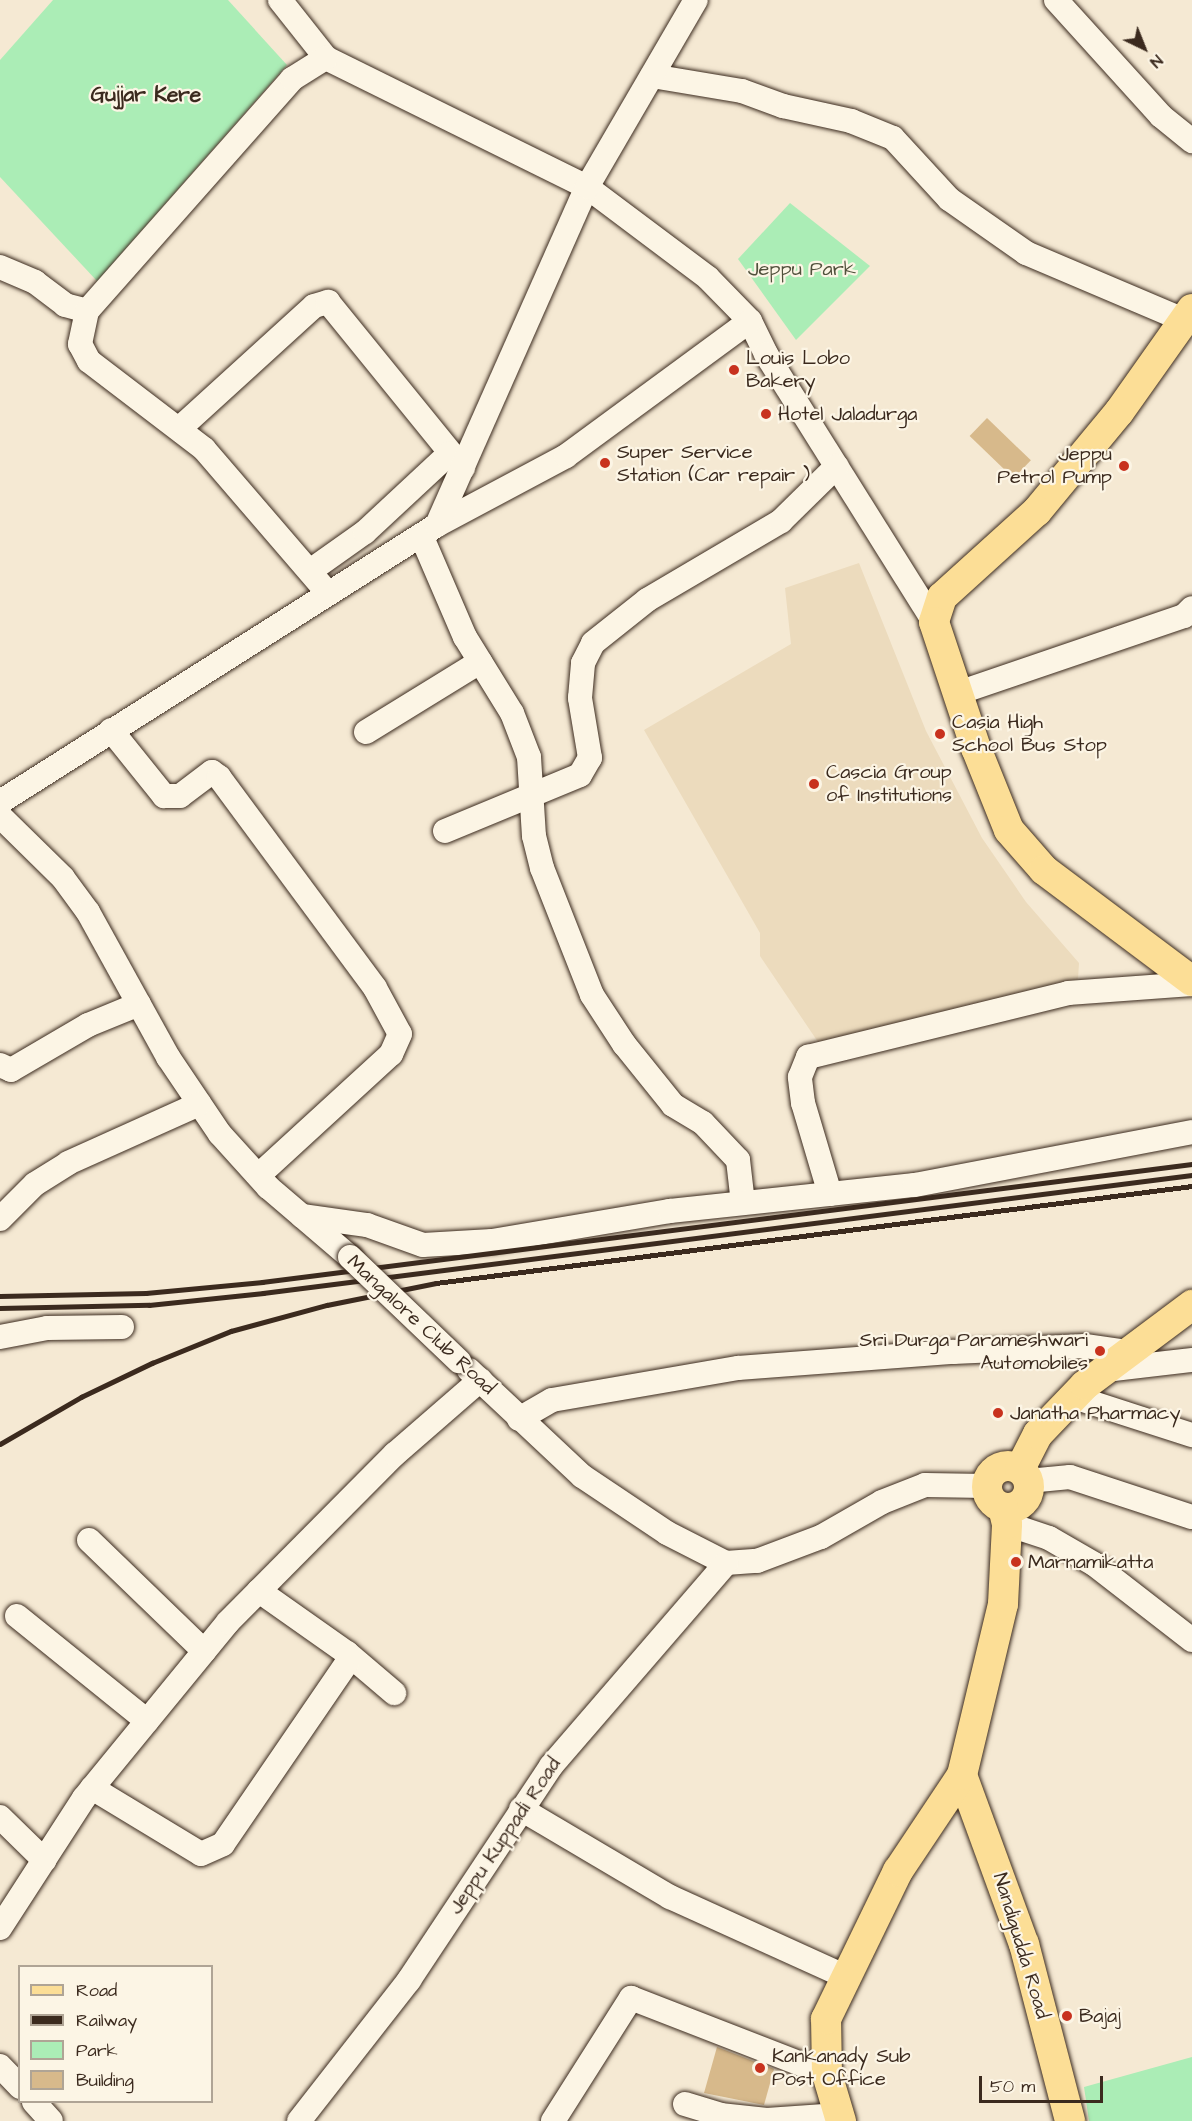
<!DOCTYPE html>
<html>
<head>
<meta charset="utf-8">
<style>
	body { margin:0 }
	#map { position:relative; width:1192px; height:2121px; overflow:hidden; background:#f5e9d3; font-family:"Architects Daughter",sans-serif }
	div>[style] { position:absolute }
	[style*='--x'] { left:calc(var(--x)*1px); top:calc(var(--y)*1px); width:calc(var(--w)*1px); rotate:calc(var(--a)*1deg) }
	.built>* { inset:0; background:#ecdbbd }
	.green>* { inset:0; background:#abedb6 }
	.building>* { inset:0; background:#d7b98b; transform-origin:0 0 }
	.roads { filter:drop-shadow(0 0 2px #3b2a1e) drop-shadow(0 0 2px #3b2a1e) }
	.minor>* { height:24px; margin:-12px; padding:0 12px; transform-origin:12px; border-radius:12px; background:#fcf5e5 }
	.major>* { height:30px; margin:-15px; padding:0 15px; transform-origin:15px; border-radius:15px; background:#fcde96 }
	.major>.ring { margin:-15px; padding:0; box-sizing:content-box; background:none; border:30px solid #fcde96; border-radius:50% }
	.rail>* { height:4.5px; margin:-2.25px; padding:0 2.25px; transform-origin:2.25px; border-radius:2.25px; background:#3b2a1e }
	.bridges { filter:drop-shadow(0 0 2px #3b2a1e) drop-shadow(0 0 2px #3b2a1e) }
	.minor-bridge>* { height:24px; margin:-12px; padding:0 12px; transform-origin:12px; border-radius:12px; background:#fcf5e5 }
	.dots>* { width:16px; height:16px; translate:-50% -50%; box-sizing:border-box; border:3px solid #fcf5e5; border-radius:50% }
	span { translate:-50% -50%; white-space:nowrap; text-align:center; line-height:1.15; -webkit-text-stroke:4.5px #fcf5e5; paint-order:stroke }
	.park-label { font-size:20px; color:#51513c }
	.poi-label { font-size:20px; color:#3b2a1e }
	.left { translate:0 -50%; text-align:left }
	.right { translate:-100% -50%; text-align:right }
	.street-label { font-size:20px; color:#3b2a1e }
	.neighbourhood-label { font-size:21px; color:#3b2a1e; font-weight:700 }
	.legend { position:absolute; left:18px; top:1965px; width:195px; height:138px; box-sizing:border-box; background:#fcf5e5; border:2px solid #afa495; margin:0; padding:8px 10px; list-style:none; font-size:18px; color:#3b2a1e }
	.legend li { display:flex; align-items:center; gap:12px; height:30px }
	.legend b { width:30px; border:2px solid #afa495 }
	.north { position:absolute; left:1114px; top:18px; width:60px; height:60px; -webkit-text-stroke:4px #fcf5e5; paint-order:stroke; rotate:137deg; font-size:16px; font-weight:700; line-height:24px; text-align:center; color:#3b2a1e }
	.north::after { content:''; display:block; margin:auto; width:21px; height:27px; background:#3b2a1e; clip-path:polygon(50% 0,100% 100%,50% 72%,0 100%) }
	.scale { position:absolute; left:979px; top:2076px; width:124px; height:27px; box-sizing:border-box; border:3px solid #3b2a1e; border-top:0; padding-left:8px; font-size:18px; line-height:21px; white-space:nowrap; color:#3b2a1e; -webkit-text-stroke:4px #fcf5e5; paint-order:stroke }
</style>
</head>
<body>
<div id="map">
	<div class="built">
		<div style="clip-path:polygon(859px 563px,926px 731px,982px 838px,1026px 902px,1079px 963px,1078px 979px,818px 1042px,760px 956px,760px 933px,644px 730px,791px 644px,785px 588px)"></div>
	</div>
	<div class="green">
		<div style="clip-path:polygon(53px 0,228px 0,287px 65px,97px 281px,0 177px,0 60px)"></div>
		<div style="clip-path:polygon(790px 203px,870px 266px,796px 340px,738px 259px)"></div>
		<div style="clip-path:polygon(1192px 2057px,1192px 2121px,1089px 2121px,1084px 2087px)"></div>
	</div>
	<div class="building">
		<div style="left:987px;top:418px;width:61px;height:25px;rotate:44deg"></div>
		<div style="clip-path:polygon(717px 2047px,774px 2069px,764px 2105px,704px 2093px)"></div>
	</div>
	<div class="roads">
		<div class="minor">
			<div style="--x:280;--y:0;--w:74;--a:51.6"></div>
			<div style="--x:326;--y:58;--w:291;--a:26.3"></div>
			<div style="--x:587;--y:187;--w:151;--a:36.9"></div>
			<div style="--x:708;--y:278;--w:60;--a:45.7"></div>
			<div style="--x:750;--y:321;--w:37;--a:64"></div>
			<div style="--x:766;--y:354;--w:316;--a:57.9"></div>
			<div style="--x:1056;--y:0;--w:156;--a:47.8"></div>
			<div style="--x:1161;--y:116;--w:40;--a:39"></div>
			<div style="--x:652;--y:76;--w:91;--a:9.5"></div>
			<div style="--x:742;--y:91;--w:44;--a:20.1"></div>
			<div style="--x:783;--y:106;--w:70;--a:12.4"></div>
			<div style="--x:851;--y:121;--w:45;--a:22"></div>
			<div style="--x:893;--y:138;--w:83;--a:47.4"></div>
			<div style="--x:949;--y:199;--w:94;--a:35"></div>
			<div style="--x:1026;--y:253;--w:172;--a:23"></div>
			<div style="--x:0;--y:267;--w:38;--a:23"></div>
			<div style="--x:35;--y:282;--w:38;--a:37"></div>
			<div style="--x:65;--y:305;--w:23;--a:15"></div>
			<div style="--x:87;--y:311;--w:310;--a:-48.5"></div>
			<div style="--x:292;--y:79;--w:40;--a:-32"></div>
			<div style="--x:87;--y:311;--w:34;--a:102"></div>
			<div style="--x:80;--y:344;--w:19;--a:62"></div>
			<div style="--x:89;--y:361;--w:145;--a:37.4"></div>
			<div style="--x:204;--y:449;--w:190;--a:49.3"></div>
			<div style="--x:180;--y:428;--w:181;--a:-42.3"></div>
			<div style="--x:314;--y:306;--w:15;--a:-16"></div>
			<div style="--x:328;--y:302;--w:214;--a:50.9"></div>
			<div style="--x:437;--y:525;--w:146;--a:-28.1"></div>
			<div style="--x:566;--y:456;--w:228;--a:-36.3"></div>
			<div style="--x:421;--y:535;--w:111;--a:66.7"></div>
			<div style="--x:465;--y:637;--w:89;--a:58.3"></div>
			<div style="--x:512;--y:713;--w:47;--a:68.9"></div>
			<div style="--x:529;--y:757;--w:79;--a:86.4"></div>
			<div style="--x:534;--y:836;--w:33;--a:76"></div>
			<div style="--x:542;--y:868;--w:136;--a:68.5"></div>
			<div style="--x:592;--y:995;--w:59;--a:56.9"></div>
			<div style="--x:624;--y:1044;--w:78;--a:51.2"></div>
			<div style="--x:673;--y:1105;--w:35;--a:31"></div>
			<div style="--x:703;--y:1123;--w:51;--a:46.6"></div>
			<div style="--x:738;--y:1160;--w:43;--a:83.4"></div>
			<div style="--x:310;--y:571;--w:67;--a:-35.3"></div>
			<div style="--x:365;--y:532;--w:115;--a:-42.9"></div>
			<div style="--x:958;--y:693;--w:239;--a:-18.8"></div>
			<div style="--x:1184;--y:616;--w:11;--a:-45"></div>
			<div style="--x:111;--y:730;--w:85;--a:51.2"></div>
			<div style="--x:164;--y:796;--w:16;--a:0"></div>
			<div style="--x:180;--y:796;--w:40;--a:-37"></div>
			<div style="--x:212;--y:772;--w:9;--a:36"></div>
			<div style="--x:219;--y:777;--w:262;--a:53.5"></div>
			<div style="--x:375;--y:988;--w:52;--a:61.5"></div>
			<div style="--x:400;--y:1034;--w:22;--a:114"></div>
			<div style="--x:391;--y:1054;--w:180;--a:137.5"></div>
			<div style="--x:366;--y:732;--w:134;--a:-31.6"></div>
			<div style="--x:0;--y:802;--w:517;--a:-32.37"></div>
			<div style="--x:437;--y:525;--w:370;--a:-66.1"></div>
			<div style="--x:587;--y:187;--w:216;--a:-59.8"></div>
			<div style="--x:0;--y:816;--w:88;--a:44.5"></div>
			<div style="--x:63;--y:878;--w:42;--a:53.7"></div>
			<div style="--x:88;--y:912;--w:166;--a:61.1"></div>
			<div style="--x:168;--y:1057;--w:93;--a:56"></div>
			<div style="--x:220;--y:1134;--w:72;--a:47.8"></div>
			<div style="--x:268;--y:1187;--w:108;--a:40.5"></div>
			<div style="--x:445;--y:831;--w:146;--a:-22.5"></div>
			<div style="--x:580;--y:775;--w:20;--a:-60"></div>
			<div style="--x:590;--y:758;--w:61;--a:-99.5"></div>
			<div style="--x:580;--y:698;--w:35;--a:-85"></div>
			<div style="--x:583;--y:663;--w:22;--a:-63"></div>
			<div style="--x:593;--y:643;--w:69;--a:-38.5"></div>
			<div style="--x:647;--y:600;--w:156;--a:-30.5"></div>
			<div style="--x:781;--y:521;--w:78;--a:-44.5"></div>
			<div style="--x:0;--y:1065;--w:12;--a:24"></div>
			<div style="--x:11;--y:1070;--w:89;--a:-30.3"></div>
			<div style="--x:88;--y:1025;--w:55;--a:-22.4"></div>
			<div style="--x:830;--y:1194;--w:95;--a:-106.5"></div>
			<div style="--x:803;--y:1103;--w:26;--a:-97"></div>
			<div style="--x:800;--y:1077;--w:22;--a:-68"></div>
			<div style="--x:808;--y:1057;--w:268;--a:-13.8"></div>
			<div style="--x:1068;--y:993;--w:124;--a:-4.2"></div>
			<div style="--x:302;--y:1216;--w:66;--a:7.9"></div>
			<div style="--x:367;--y:1225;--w:59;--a:19.7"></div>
			<div style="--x:423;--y:1245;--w:69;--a:-3.3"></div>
			<div style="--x:492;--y:1241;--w:181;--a:-9.6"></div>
			<div style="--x:670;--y:1211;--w:246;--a:-6.1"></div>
			<div style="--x:915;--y:1185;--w:282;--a:-10.8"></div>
			<div style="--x:0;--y:1219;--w:49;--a:-45"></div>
			<div style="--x:35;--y:1184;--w:39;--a:-32"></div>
			<div style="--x:68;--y:1163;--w:144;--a:-24.2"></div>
			<div style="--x:0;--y:1337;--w:48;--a:-10.8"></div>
			<div style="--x:47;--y:1328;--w:75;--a:-0.8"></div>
			<div style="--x:469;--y:1370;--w:155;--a:43.2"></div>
			<div style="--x:582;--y:1476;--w:102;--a:33.8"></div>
			<div style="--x:667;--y:1533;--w:66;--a:27"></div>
			<div style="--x:726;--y:1563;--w:31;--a:-4"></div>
			<div style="--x:757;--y:1561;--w:68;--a:-20.6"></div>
			<div style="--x:821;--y:1537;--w:70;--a:-29.8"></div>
			<div style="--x:882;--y:1502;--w:46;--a:-21.6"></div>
			<div style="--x:925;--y:1485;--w:61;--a:0.9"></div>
			<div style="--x:1105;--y:1370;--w:88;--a:-6.6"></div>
			<div style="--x:1074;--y:1397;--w:124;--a:17.9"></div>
			<div style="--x:519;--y:1419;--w:38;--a:-30"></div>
			<div style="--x:552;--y:1400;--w:189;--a:-9.8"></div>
			<div style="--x:738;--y:1368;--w:216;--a:-4.3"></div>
			<div style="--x:953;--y:1352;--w:132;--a:-2.6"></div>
			<div style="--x:1085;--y:1346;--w:42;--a:8.1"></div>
			<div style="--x:1028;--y:1481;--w:42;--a:-5.4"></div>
			<div style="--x:1070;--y:1477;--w:128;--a:18.2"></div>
			<div style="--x:1007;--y:1524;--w:44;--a:18.4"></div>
			<div style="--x:1049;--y:1538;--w:52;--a:30"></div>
			<div style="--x:1094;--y:1564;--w:124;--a:37.8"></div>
			<div style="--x:89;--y:1540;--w:160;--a:44"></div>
			<div style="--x:17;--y:1616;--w:167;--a:38.9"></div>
			<div style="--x:347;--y:1653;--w:62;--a:40.4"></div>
			<div style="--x:92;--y:1788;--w:127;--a:31.2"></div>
			<div style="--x:201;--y:1854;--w:24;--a:-24"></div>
			<div style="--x:223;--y:1844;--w:219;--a:-55.6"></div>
			<div style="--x:347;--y:1663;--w:10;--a:-90"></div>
			<div style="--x:347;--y:1653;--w:108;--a:-144.8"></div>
			<div style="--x:521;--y:1809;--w:173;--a:30.6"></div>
			<div style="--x:670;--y:1897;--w:193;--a:24.4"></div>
			<div style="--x:0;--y:1817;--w:62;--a:44.3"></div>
			<div style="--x:0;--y:1928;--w:155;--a:-57.1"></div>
			<div style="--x:84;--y:1798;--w:227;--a:-50.7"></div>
			<div style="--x:228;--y:1622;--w:237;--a:-45.2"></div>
			<div style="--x:395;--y:1454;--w:113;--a:-41"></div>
			<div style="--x:0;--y:2066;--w:29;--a:46"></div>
			<div style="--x:34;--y:2102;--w:25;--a:48"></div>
			<div style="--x:685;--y:2104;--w:37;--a:17"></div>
			<div style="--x:720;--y:2115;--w:47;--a:6.1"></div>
			<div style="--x:767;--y:2120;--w:72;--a:-4"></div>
			<div style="--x:299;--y:2121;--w:179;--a:-52"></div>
			<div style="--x:409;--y:1980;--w:257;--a:-56.4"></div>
			<div style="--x:551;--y:1766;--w:268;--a:-49.2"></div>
			<div style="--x:553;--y:2121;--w:146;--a:-57.6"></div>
			<div style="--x:631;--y:1998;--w:210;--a:21.2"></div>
		</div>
		<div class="major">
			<div style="--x:1192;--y:309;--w:126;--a:125.3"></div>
			<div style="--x:1119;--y:412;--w:129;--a:129.6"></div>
			<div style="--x:1037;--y:511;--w:128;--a:137.8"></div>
			<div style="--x:942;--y:597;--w:26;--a:108"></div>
			<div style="--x:934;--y:622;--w:133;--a:71.6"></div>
			<div style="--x:976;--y:748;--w:88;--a:68.1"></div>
			<div style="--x:1009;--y:830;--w:53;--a:48.8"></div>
			<div style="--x:1044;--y:870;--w:185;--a:36.9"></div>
			<div class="ring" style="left:987px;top:1466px;width:12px;height:12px"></div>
			<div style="--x:1020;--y:1469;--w:39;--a:-63"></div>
			<div style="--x:1038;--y:1434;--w:68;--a:-46.2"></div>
			<div style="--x:1085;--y:1385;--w:134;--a:-36.8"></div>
			<div style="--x:962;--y:1775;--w:180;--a:69.9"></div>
			<div style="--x:1024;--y:1944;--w:183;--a:75.4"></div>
			<div style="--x:841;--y:2121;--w:49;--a:-106.6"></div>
			<div style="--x:827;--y:2074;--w:55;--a:-91"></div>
			<div style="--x:826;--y:2019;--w:165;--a:-64.1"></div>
			<div style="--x:898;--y:1871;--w:115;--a:-56.3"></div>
			<div style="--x:962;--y:1775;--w:176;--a:-76.5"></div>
			<div style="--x:1003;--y:1604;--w:80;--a:-87.1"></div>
			<div style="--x:1007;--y:1524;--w:16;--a:-104"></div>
		</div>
	</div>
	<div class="rail">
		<div style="--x:0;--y:1296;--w:146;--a:-1.2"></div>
		<div style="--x:146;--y:1293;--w:117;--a:-5.4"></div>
		<div style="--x:262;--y:1282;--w:937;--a:-7.23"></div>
		<div style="--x:0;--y:1308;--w:149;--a:-1.2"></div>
		<div style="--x:149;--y:1305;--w:115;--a:-6"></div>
		<div style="--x:263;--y:1293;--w:936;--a:-7.24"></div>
		<div style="--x:0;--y:1444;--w:94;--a:-30.1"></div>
		<div style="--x:81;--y:1397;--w:79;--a:-25.6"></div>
		<div style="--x:152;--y:1363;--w:85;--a:-22.1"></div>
		<div style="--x:231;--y:1331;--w:99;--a:-15.2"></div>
		<div style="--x:327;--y:1305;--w:111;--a:-11.4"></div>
		<div style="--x:436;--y:1283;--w:762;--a:-7.31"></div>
	</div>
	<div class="bridges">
		<div class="minor-bridge">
			<div style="--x:350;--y:1257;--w:151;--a:43.7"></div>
		</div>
	</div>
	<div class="dots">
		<div style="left:734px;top:370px;background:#c8321e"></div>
		<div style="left:766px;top:414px;background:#c8321e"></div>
		<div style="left:605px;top:463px;background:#c8321e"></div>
		<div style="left:1124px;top:466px;background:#c8321e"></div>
		<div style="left:940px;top:734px;background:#c8321e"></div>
		<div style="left:814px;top:784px;background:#c8321e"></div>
		<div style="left:1100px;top:1351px;background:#c8321e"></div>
		<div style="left:998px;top:1413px;background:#c8321e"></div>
		<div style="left:1016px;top:1562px;background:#c8321e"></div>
		<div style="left:1067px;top:2016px;background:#c8321e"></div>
		<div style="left:760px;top:2068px;background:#c8321e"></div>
	</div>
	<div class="park-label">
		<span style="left:802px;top:269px">Jeppu Park</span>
	</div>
	<div class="poi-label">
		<span class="left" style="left:746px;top:370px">Louis Lobo<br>Bakery</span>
		<span class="left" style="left:778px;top:414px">Hotel Jaladurga</span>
		<span class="left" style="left:617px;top:464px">Super Service<br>Station (Car repair )</span>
		<span class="right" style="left:1112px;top:466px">Jeppu<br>Petrol Pump</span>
		<span class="left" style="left:952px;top:734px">Casia High<br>School Bus Stop</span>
		<span class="left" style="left:826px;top:784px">Cascia Group<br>of Institutions</span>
		<span class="right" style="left:1088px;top:1352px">Sri Durga Parameshwari<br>Automobiles</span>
		<span class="left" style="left:1010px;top:1413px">Janatha Pharmacy</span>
		<span class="left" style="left:1028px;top:1562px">Marnamikatta</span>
		<span class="left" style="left:1079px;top:2016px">Bajaj</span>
		<span class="left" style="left:772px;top:2068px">Kankanady Sub<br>Post Office</span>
	</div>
	<div class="street-label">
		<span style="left:421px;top:1325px;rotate:43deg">Mangalore Club Road</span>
		<span style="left:505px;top:1836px;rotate:-56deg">Jeppu Kuppadi Road</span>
		<span style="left:1021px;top:1946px;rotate:73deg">Nandigudda Road</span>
	</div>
	<div class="neighbourhood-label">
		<span style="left:146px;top:95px">Gujjar Kere</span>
	</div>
	<ul class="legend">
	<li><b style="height:8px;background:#fcde96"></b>Road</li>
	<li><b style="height:8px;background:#3b2a1e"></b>Railway</li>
	<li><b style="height:16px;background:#abedb6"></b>Park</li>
	<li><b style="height:16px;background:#d7b98b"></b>Building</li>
	</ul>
	<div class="north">N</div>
	<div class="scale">50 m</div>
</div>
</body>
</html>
